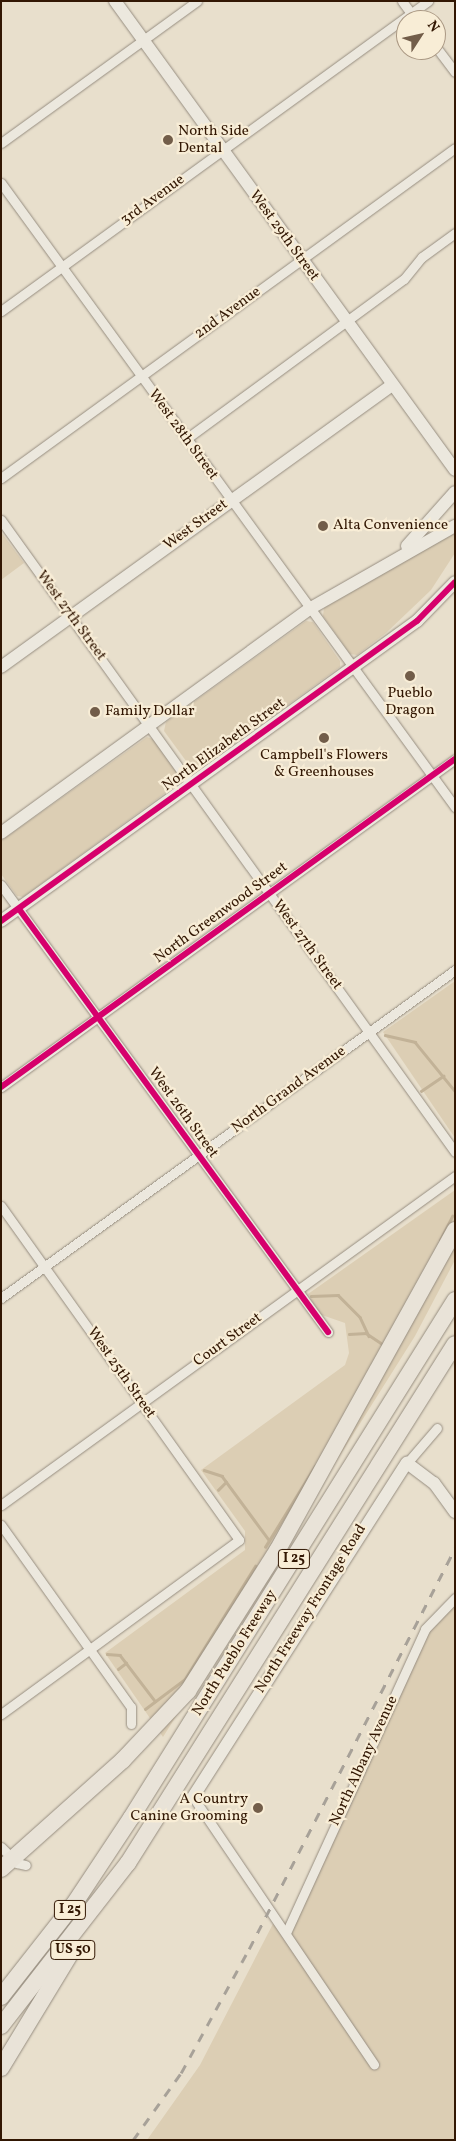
<!DOCTYPE html>
<html>
<head>
<meta charset="utf-8">
<style>
	body { margin:0 }
	#map { position:relative; width:456px; height:2141px; overflow:hidden; background:#e8dfcc; font-family:Vollkorn,serif }
	div>[style] { position:absolute }
	[style*='--x'] { left:calc(var(--x)*1px); top:calc(var(--y)*1px); width:calc(var(--w)*1px); rotate:calc(var(--a)*1deg) }
	.green>* { inset:0; background:#dcceb4 }
	.stream>* { height:2.5px; margin:-1.25px; padding:0 1.25px; transform-origin:1.25px; border-radius:1.25px; background:#c2b297 }
	.roads { filter:drop-shadow(0 0 1px #968d80) drop-shadow(0 0 1px #968d80) }
	.street>* { height:9px; margin:-4.5px; padding:0 4.5px; transform-origin:4.5px; border-radius:4.5px; background:#ece8de }
	.secondary>* { height:12px; margin:-6px; padding:0 6px; transform-origin:6px; border-radius:6px; background:#ece8de }
	.highway>* { height:16px; margin:-8px; padding:0 8px; transform-origin:8px; border-radius:8px; background:#e9e3d8 }
	.rail>* { height:2.5px; margin-top:-1.25px; transform-origin:0; background:repeating-linear-gradient(90deg,#a7a198 0 9px,transparent 0 18px) }
	.cycleway>* { height:6px; margin:-3px; padding:0 3px; transform-origin:3px; border-radius:3px; background:#d6006c }
	.dots>* { width:14px; height:14px; translate:-50% -50%; box-sizing:border-box; border:2px solid #f8edd6; border-radius:50% }
	span { translate:-50% -50%; white-space:nowrap; text-align:center; line-height:1.15; -webkit-text-stroke:4.5px #f8edd6; paint-order:stroke }
	.shield-label span { padding:1px 4px; background:#f8edd6; border:1px solid; border-radius:4px; -webkit-text-stroke-width:0 }
	.shield-label { font-size:14px; color:#321703; font-weight:700 }
	.poi-label { font-size:15px; color:#321703 }
	.left { translate:0 -50%; text-align:left }
	.right { translate:-100% -50%; text-align:right }
	.street-label { font-size:15px; color:#321703 }
	.frame { position:absolute; inset:0; border:2px solid #321703; pointer-events:none }
	.north { position:absolute; left:396px; top:10px; width:50px; height:50px; box-sizing:border-box; background:#f8edd6; border:1px solid #a99782; border-radius:50%; rotate:55deg; font-size:14px; font-weight:700; line-height:20px; text-align:center; color:#321703 }
	.north::after { content:''; display:block; margin:auto; width:18px; height:22px; background:#725d49; clip-path:polygon(50% 0,100% 100%,50% 72%,0 100%) }
</style>
</head>
<body>
<div id="map">
	<div class="green">
		<div style="clip-path:polygon(1px 532px,24px 563px,1px 580px)"></div>
		<div style="clip-path:polygon(455px 532px,455px 553px,431px 590px,386px 633px,357px 655px,350px 654px,323px 616px,324px 608px)"></div>
		<div style="clip-path:polygon(306px 621px,313px 622px,340px 661px,340px 667px,197px 771px,192px 769px,164px 731px,166px 722px)"></div>
		<div style="clip-path:polygon(147px 737px,153px 739px,180px 777px,179px 783px,23px 897px,17px 896px,1px 874px,1px 841px)"></div>
		<div style="clip-path:polygon(455px 981px,455px 1138px,383px 1032px)"></div>
		<div style="clip-path:polygon(455px 1190px,455px 1260px,415px 1336px,163px 1737px,105px 1653px,245px 1550px,245px 1531px,201px 1470px,345px 1365px,349px 1353px,345px 1323px,319px 1314px,308px 1294px)"></div>
		<div style="clip-path:polygon(455px 1598px,455px 2140px,147px 2140px,200px 2065px,276px 1918px,286px 1933px,425px 1629px)"></div>
	</div>
	<div class="stream">
		<div style="--x:385;--y:1035;--w:31;--a:13"></div>
		<div style="--x:415;--y:1042;--w:63;--a:50.8"></div>
		<div style="--x:421;--y:1091;--w:27;--a:-34"></div>
		<div style="--x:440;--y:1240;--w:27;--a:-63"></div>
		<div style="--x:311;--y:1296;--w:27;--a:-2"></div>
		<div style="--x:338;--y:1295;--w:31;--a:45"></div>
		<div style="--x:360;--y:1317;--w:21;--a:65"></div>
		<div style="--x:349;--y:1334;--w:17;--a:-3"></div>
		<div style="--x:366;--y:1333;--w:22;--a:34"></div>
		<div style="--x:204;--y:1470;--w:19;--a:18"></div>
		<div style="--x:222;--y:1476;--w:79;--a:53.7"></div>
		<div style="--x:218;--y:1490;--w:11;--a:-45"></div>
		<div style="--x:265;--y:1547;--w:95;--a:-58.3"></div>
		<div style="--x:107;--y:1654;--w:13;--a:4"></div>
		<div style="--x:120;--y:1655;--w:58;--a:52.7"></div>
		<div style="--x:118;--y:1669;--w:10;--a:-37"></div>
		<div style="--x:145;--y:1709;--w:50;--a:-36.9"></div>
		<div style="--x:185;--y:1679;--w:133;--a:-58.2"></div>
	</div>
	<div class="roads">
		<div class="street">
			<div style="--x:402;--y:1;--w:24;--a:54"></div>
			<div style="--x:436;--y:47;--w:31;--a:53"></div>
			<div style="--x:1;--y:143;--w:242;--a:-35.9"></div>
			<div style="--x:1;--y:183;--w:772;--a:53.96"></div>
			<div style="--x:1;--y:311;--w:528;--a:-35.98"></div>
			<div style="--x:186;--y:439;--w:270;--a:-36.3"></div>
			<div style="--x:404;--y:279;--w:28;--a:-51"></div>
			<div style="--x:422;--y:257;--w:41;--a:-36"></div>
			<div style="--x:1;--y:478;--w:561;--a:-36.01"></div>
			<div style="--x:1;--y:520;--w:778;--a:54.31"></div>
			<div style="--x:1;--y:885;--w:554;--a:53.81"></div>
			<div style="--x:1;--y:1087;--w:560;--a:-35.85"></div>
			<div style="--x:1;--y:1206;--w:410;--a:54.5"></div>
			<div style="--x:239;--y:1540;--w:295;--a:143.8"></div>
			<div style="--x:1;--y:1298;--w:560;--a:-35.85"></div>
			<div style="--x:407;--y:1463;--w:46;--a:-49.4"></div>
			<div style="--x:1;--y:1505;--w:561;--a:-35.93"></div>
			<div style="--x:1;--y:1525;--w:224;--a:54.5"></div>
			<div style="--x:131;--y:1707;--w:17;--a:90"></div>
			<div style="--x:193;--y:1797;--w:323;--a:55.9"></div>
			<div style="--x:1;--y:1847;--w:23;--a:45"></div>
			<div style="--x:17;--y:1863;--w:9;--a:13"></div>
			<div style="--x:286;--y:1933;--w:334;--a:-65.4"></div>
			<div style="--x:425;--y:1629;--w:43;--a:-45.9"></div>
		</div>
		<div class="secondary">
			<div style="--x:115;--y:1;--w:579;--a:54.06"></div>
			<div style="--x:407;--y:546;--w:72;--a:-48.4"></div>
			<div style="--x:1;--y:667;--w:482;--a:-35.8"></div>
			<div style="--x:1;--y:833;--w:383;--a:-36"></div>
			<div style="--x:311;--y:608;--w:166;--a:-29.7"></div>
			<div style="--x:1;--y:921;--w:513;--a:-35.8"></div>
			<div style="--x:417;--y:621;--w:54;--a:-45.7"></div>
			<div style="--x:193;--y:1797;--w:397;--a:-57.4"></div>
			<div style="--x:407;--y:1463;--w:34;--a:37"></div>
			<div style="--x:434;--y:1483;--w:36;--a:54"></div>
		</div>
		<div class="highway">
			<div style="--x:1;--y:1869;--w:164;--a:-41.8"></div>
			<div style="--x:123;--y:1760;--w:95;--a:-46.7"></div>
			<div style="--x:188;--y:1691;--w:166;--a:-57.6"></div>
			<div style="--x:277;--y:1551;--w:367;--a:-61"></div>
			<div style="--x:1;--y:1997;--w:118;--a:-51.9"></div>
			<div style="--x:74;--y:1904;--w:103;--a:-56.5"></div>
			<div style="--x:131;--y:1818;--w:611;--a:-57.97"></div>
			<div style="--x:1;--y:2026;--w:207;--a:-52.1"></div>
			<div style="--x:128;--y:1863;--w:613;--a:-57.79"></div>
			<div style="--x:1;--y:2068;--w:135;--a:-58.7"></div>
		</div>
	</div>
	<div class="rail">
		<div style="--x:133;--y:2140;--w:82;--a:-54.4"></div>
		<div style="--x:181;--y:2073;--w:141;--a:-61.3"></div>
		<div style="--x:249;--y:1949;--w:451;--a:-62.8"></div>
	</div>
	<div class="cycleway">
		<div style="--x:19;--y:909;--w:524;--a:53.85"></div>
		<div style="--x:1;--y:921;--w:513;--a:-35.8"></div>
		<div style="--x:417;--y:621;--w:54;--a:-45.7"></div>
		<div style="--x:1;--y:1087;--w:560;--a:-35.85"></div>
	</div>
	<div class="dots">
		<div style="left:168px;top:140px;background:#725d49"></div>
		<div style="left:323px;top:526px;background:#725d49"></div>
		<div style="left:410px;top:676px;background:#725d49"></div>
		<div style="left:95px;top:712px;background:#725d49"></div>
		<div style="left:324px;top:738px;background:#725d49"></div>
		<div style="left:258px;top:1808px;background:#725d49"></div>
	</div>
	<div class="shield-label">
		<span style="left:294px;top:1559px">I 25</span>
		<span style="left:70px;top:1910px">I 25</span>
		<span style="left:73px;top:1950px">US 50</span>
	</div>
	<div class="poi-label">
		<span class="left" style="left:178px;top:140px">North Side<br>Dental</span>
		<span class="left" style="left:333px;top:526px">Alta Convenience</span>
		<span style="left:410px;top:702px">Pueblo<br>Dragon</span>
		<span class="left" style="left:105px;top:712px">Family Dollar</span>
		<span style="left:324px;top:764px">Campbell's Flowers<br>&amp; Greenhouses</span>
		<span class="right" style="left:248px;top:1808px">A Country<br>Canine Grooming</span>
	</div>
	<div class="street-label">
		<span style="left:153px;top:200px;rotate:-36deg">3rd Avenue</span>
		<span style="left:284px;top:236px;rotate:54deg">West 29th Street</span>
		<span style="left:228px;top:313px;rotate:-36deg">2nd Avenue</span>
		<span style="left:183px;top:435px;rotate:54deg">West 28th Street</span>
		<span style="left:196px;top:525px;rotate:-36deg">West Street</span>
		<span style="left:71px;top:616px;rotate:54deg">West 27th Street</span>
		<span style="left:224px;top:745px;rotate:-36deg">North Elizabeth Street</span>
		<span style="left:221px;top:913px;rotate:-36deg">North Greenwood Street</span>
		<span style="left:307px;top:945px;rotate:54deg">West 27th Street</span>
		<span style="left:289px;top:1090px;rotate:-36deg">North Grand Avenue</span>
		<span style="left:183px;top:1113px;rotate:54deg">West 26th Street</span>
		<span style="left:228px;top:1340px;rotate:-36deg">Court Street</span>
		<span style="left:121px;top:1373px;rotate:55deg">West 25th Street</span>
		<span style="left:311px;top:1609px;rotate:-58deg">North Freeway Frontage Road</span>
		<span style="left:235px;top:1653px;rotate:-58deg">North Pueblo Freeway</span>
		<span style="left:364px;top:1761px;rotate:-65deg">North Albany Avenue</span>
	</div>
	<div class="frame"></div>
	<div class="north">N</div>
</div>
</body>
</html>
